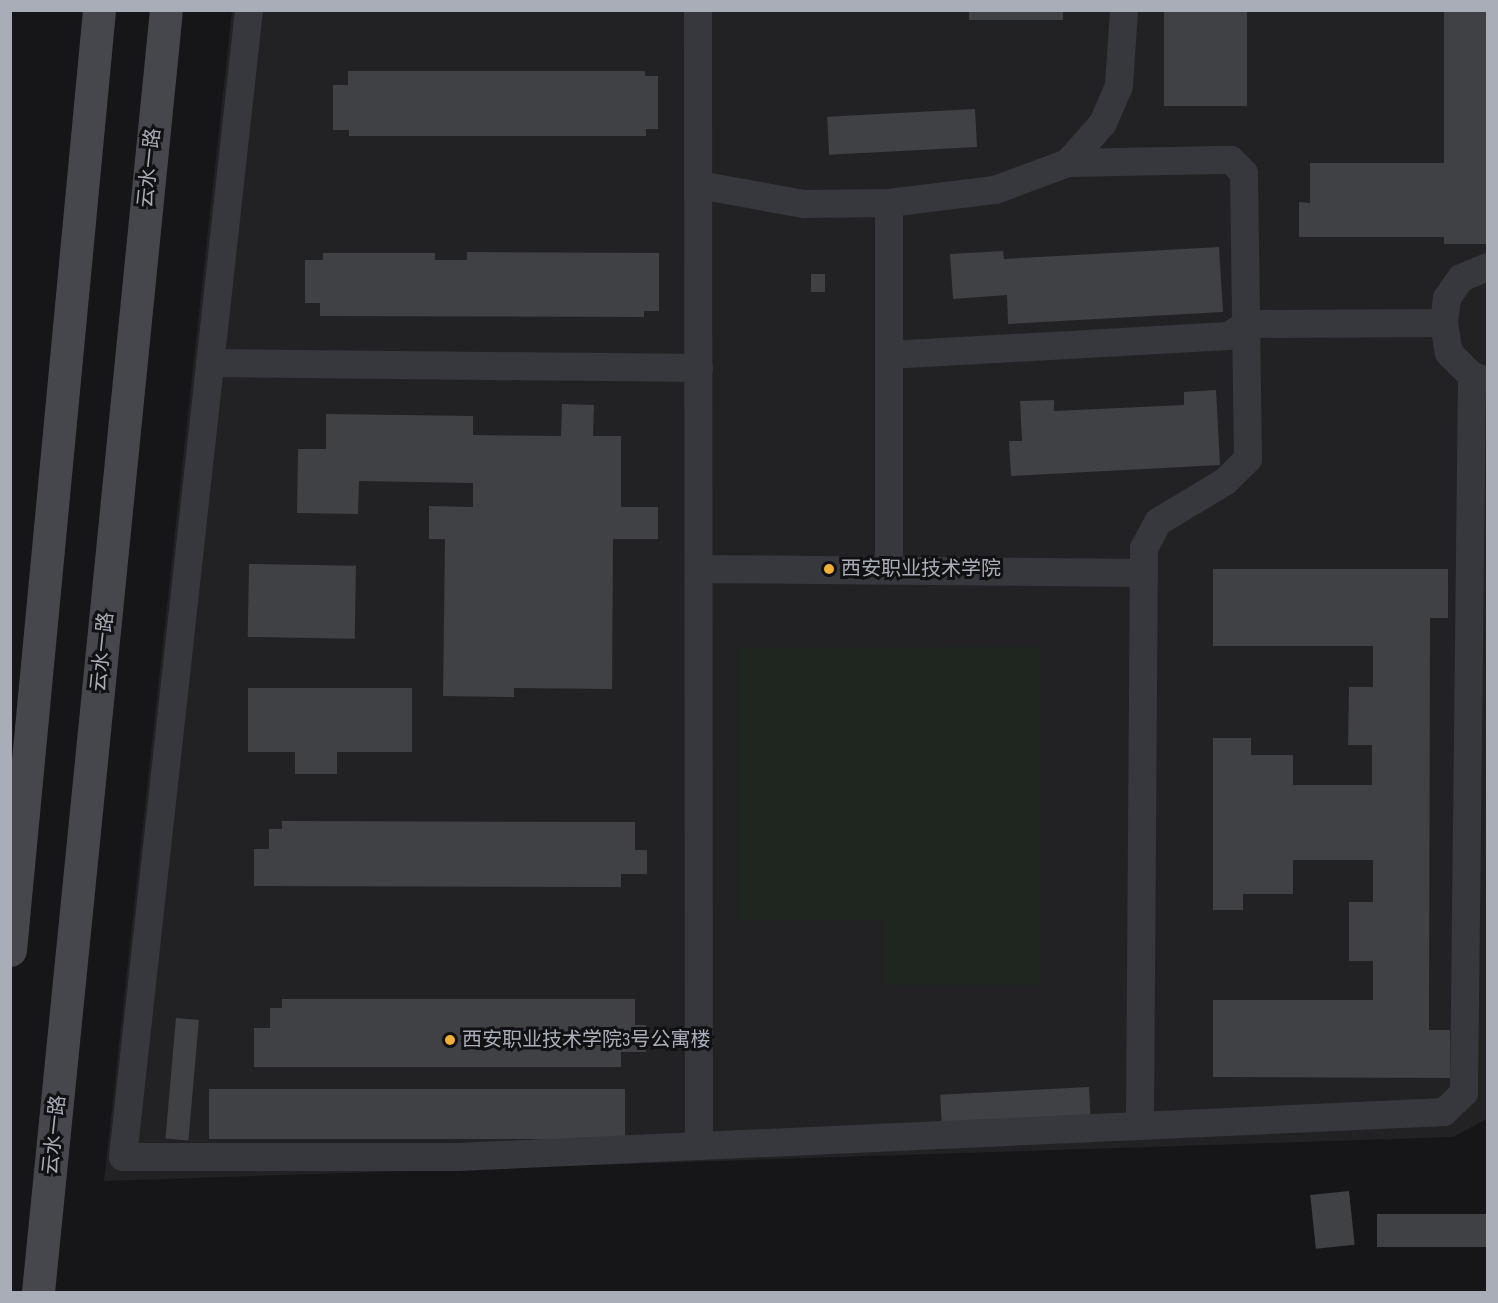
<!DOCTYPE html>
<html>
<head>
<meta charset="utf-8">
<style>
	body { margin:0 }
	#map { position:relative; width:1498px; height:1303px; overflow:hidden; background:#161618; font-family:"Sofia Sans Condensed","Noto Sans SC",sans-serif }
	div>[style] { position:absolute }
	[style*='--x'] { left:calc(var(--x)*1px); top:calc(var(--y)*1px); width:calc(var(--w)*1px); rotate:calc(var(--a)*1deg) }
	.built>* { inset:0; background:#222225 }
	.green>* { inset:0; background:#1e261f }
	.building>* { inset:0; background:#404145; transform-origin:0 0 }
	.street>* { height:28px; margin:-14px; padding:0 14px; transform-origin:14px; border-radius:14px; background:#37383d }
	.secondary>* { height:33px; margin:-16.5px; padding:0 16.5px; transform-origin:16.5px; border-radius:16.5px; background:#45474d }
	.dots>* { width:16px; height:16px; translate:-50% -50%; box-sizing:border-box; border:3px solid #111113; border-radius:50% }
	span { translate:-50% -50%; white-space:nowrap; text-align:center; line-height:1.15; -webkit-text-stroke:6px #111113; paint-order:stroke }
	.street-label { font-size:20px; color:#a8adb8 }
	.poi-label { font-size:20px; color:#a8adb8 }
	.left { translate:0 -50%; text-align:left }
	.frame { position:absolute; inset:0; border:12px solid #a8adb8; pointer-events:none }
</style>
</head>
<body>
<div id="map">
	<div class="built">
		<div style="clip-path:polygon(232px 11px,1487px 11px,1487px 1119px,1453px 1137px,104px 1181px)"></div>
	</div>
	<div class="green">
		<div style="clip-path:polygon(1040px 647px,1041px 985px,886px 985px,886px 920px,738px 920px,738px 648px)"></div>
	</div>
	<div class="building">
		<div style="left:969px;top:10px;width:94px;height:10px"></div>
		<div style="left:1164px;top:10px;width:83px;height:96px"></div>
		<div style="clip-path:polygon(1444px 10px,1488px 10px,1487px 244px,1444px 244px,1444px 237px,1299px 237px,1299px 202px,1310px 203px,1310px 163px,1444px 163px)"></div>
		<div style="clip-path:polygon(348px 71px,645px 71px,645px 76px,658px 76px,658px 129px,646px 129px,646px 136px,349px 136px,349px 130px,333px 130px,333px 85px,348px 85px)"></div>
		<div style="left:975px;top:109px;width:38px;height:148px;rotate:87deg"></div>
		<div style="clip-path:polygon(1219px 247px,1223px 312px,1008px 324px,1007px 295px,953px 299px,950px 254px,1003px 251px,1004px 259px)"></div>
		<div style="clip-path:polygon(467px 252px,659px 253px,659px 311px,644px 311px,644px 317px,320px 316px,320px 303px,305px 303px,305px 260px,323px 260px,323px 253px,435px 253px,435px 260px,467px 260px)"></div>
		<div style="left:811px;top:274px;width:14px;height:18px"></div>
		<div style="clip-path:polygon(1216px 390px,1220px 465px,1011px 476px,1009px 441px,1022px 441px,1020px 401px,1054px 400px,1054px 411px,1184px 405px,1184px 392px)"></div>
		<div style="clip-path:polygon(562px 404px,594px 405px,593px 436px,621px 436px,621px 507px,658px 507px,658px 539px,613px 539px,612px 689px,514px 688px,514px 697px,443px 696px,445px 539px,429px 539px,429px 506px,473px 507px,473px 483px,359px 481px,358px 514px,297px 513px,298px 449px,326px 449px,326px 414px,473px 416px,473px 435px,561px 436px)"></div>
		<div style="left:249px;top:564px;width:107px;height:73px;rotate:1deg"></div>
		<div style="clip-path:polygon(1213px 569px,1448px 569px,1448px 618px,1430px 618px,1429px 1030px,1450px 1030px,1450px 1078px,1213px 1077px,1213px 1000px,1373px 1000px,1373px 961px,1349px 961px,1349px 902px,1373px 902px,1373px 860px,1293px 860px,1293px 894px,1243px 894px,1243px 910px,1213px 910px,1213px 738px,1251px 738px,1251px 755px,1293px 755px,1293px 785px,1372px 785px,1372px 745px,1348px 745px,1349px 687px,1373px 687px,1373px 646px,1213px 646px)"></div>
		<div style="clip-path:polygon(248px 688px,412px 688px,412px 752px,337px 752px,337px 774px,295px 774px,295px 752px,248px 752px)"></div>
		<div style="clip-path:polygon(282px 821px,635px 822px,635px 850px,647px 850px,647px 874px,621px 874px,621px 887px,254px 886px,254px 849px,269px 849px,269px 829px,282px 829px)"></div>
		<div style="clip-path:polygon(282px 999px,635px 999px,635px 1025px,646px 1025px,646px 1052px,621px 1052px,621px 1067px,254px 1067px,254px 1028px,270px 1028px,270px 1008px,282px 1008px)"></div>
		<div style="left:176px;top:1018px;width:23px;height:121px;rotate:5deg"></div>
		<div style="left:1089px;top:1087px;width:37px;height:149px;rotate:87deg"></div>
		<div style="left:209px;top:1089px;width:416px;height:50px"></div>
		<div style="left:1349px;top:1191px;width:54px;height:39px;rotate:84deg"></div>
		<div style="left:1488px;top:1214px;width:33px;height:111px;rotate:90deg"></div>
	</div>
	<div class="street">
		<div style="--x:249;--y:10;--w:1154;--a:96.27"></div>
		<div style="--x:123;--y:1157;--w:335;--a:0"></div>
		<div style="--x:458;--y:1157;--w:987;--a:-2.61"></div>
		<div style="--x:1444;--y:1112;--w:28;--a:-44"></div>
		<div style="--x:1464;--y:1093;--w:717;--a:-89.36"></div>
		<div style="--x:698;--y:10;--w:1136;--a:89.95"></div>
		<div style="--x:1068;--y:163;--w:163;--a:-1.1"></div>
		<div style="--x:1231;--y:160;--w:18;--a:45"></div>
		<div style="--x:1244;--y:173;--w:286;--a:89.2"></div>
		<div style="--x:1248;--y:459;--w:31;--a:135"></div>
		<div style="--x:1226;--y:481;--w:79;--a:148.9"></div>
		<div style="--x:1158;--y:522;--w:30;--a:118"></div>
		<div style="--x:1144;--y:548;--w:578;--a:90.4"></div>
		<div style="--x:699;--y:185;--w:107;--a:10.3"></div>
		<div style="--x:804;--y:204;--w:85;--a:-0.7"></div>
		<div style="--x:889;--y:203;--w:107;--a:-7"></div>
		<div style="--x:995;--y:190;--w:78;--a:-20.3"></div>
		<div style="--x:1068;--y:163;--w:53;--a:-48.8"></div>
		<div style="--x:1103;--y:123;--w:40;--a:-66.6"></div>
		<div style="--x:1119;--y:86;--w:76;--a:-86.2"></div>
		<div style="--x:889;--y:203;--w:367;--a:90"></div>
		<div style="--x:1488;--y:267;--w:29;--a:158"></div>
		<div style="--x:1461;--y:278;--w:24;--a:125"></div>
		<div style="--x:1447;--y:298;--w:25;--a:97"></div>
		<div style="--x:1444;--y:323;--w:30;--a:81"></div>
		<div style="--x:1449;--y:353;--w:33;--a:45"></div>
		<div style="--x:1472;--y:376;--w:17;--a:17"></div>
		<div style="--x:889;--y:355;--w:340;--a:-3.2"></div>
		<div style="--x:1228;--y:336;--w:22;--a:-32"></div>
		<div style="--x:1247;--y:324;--w:197;--a:-0.3"></div>
		<div style="--x:210;--y:363;--w:489;--a:0.6"></div>
		<div style="--x:699;--y:569;--w:445;--a:0.5"></div>
	</div>
	<div class="secondary">
		<div style="--x:10;--y:950;--w:944;--a:-84.59"></div>
		<div style="--x:38;--y:1292;--w:1288;--a:-84.3"></div>
	</div>
	<div class="dots">
		<div style="left:829px;top:569px;background:#f2b134"></div>
		<div style="left:450px;top:1040px;background:#f2b134"></div>
	</div>
	<div class="street-label">
		<span style="left:150px;top:168px;rotate:-84deg">云水一路</span>
		<span style="left:103px;top:652px;rotate:-84deg">云水一路</span>
		<span style="left:55px;top:1135px;rotate:-84deg">云水一路</span>
	</div>
	<div class="poi-label">
		<span class="left" style="left:841px;top:569px">西安职业技术学院</span>
		<span class="left" style="left:462px;top:1040px">西安职业技术学院3号公寓楼</span>
	</div>
	<div class="frame"></div>
</div>
</body>
</html>
